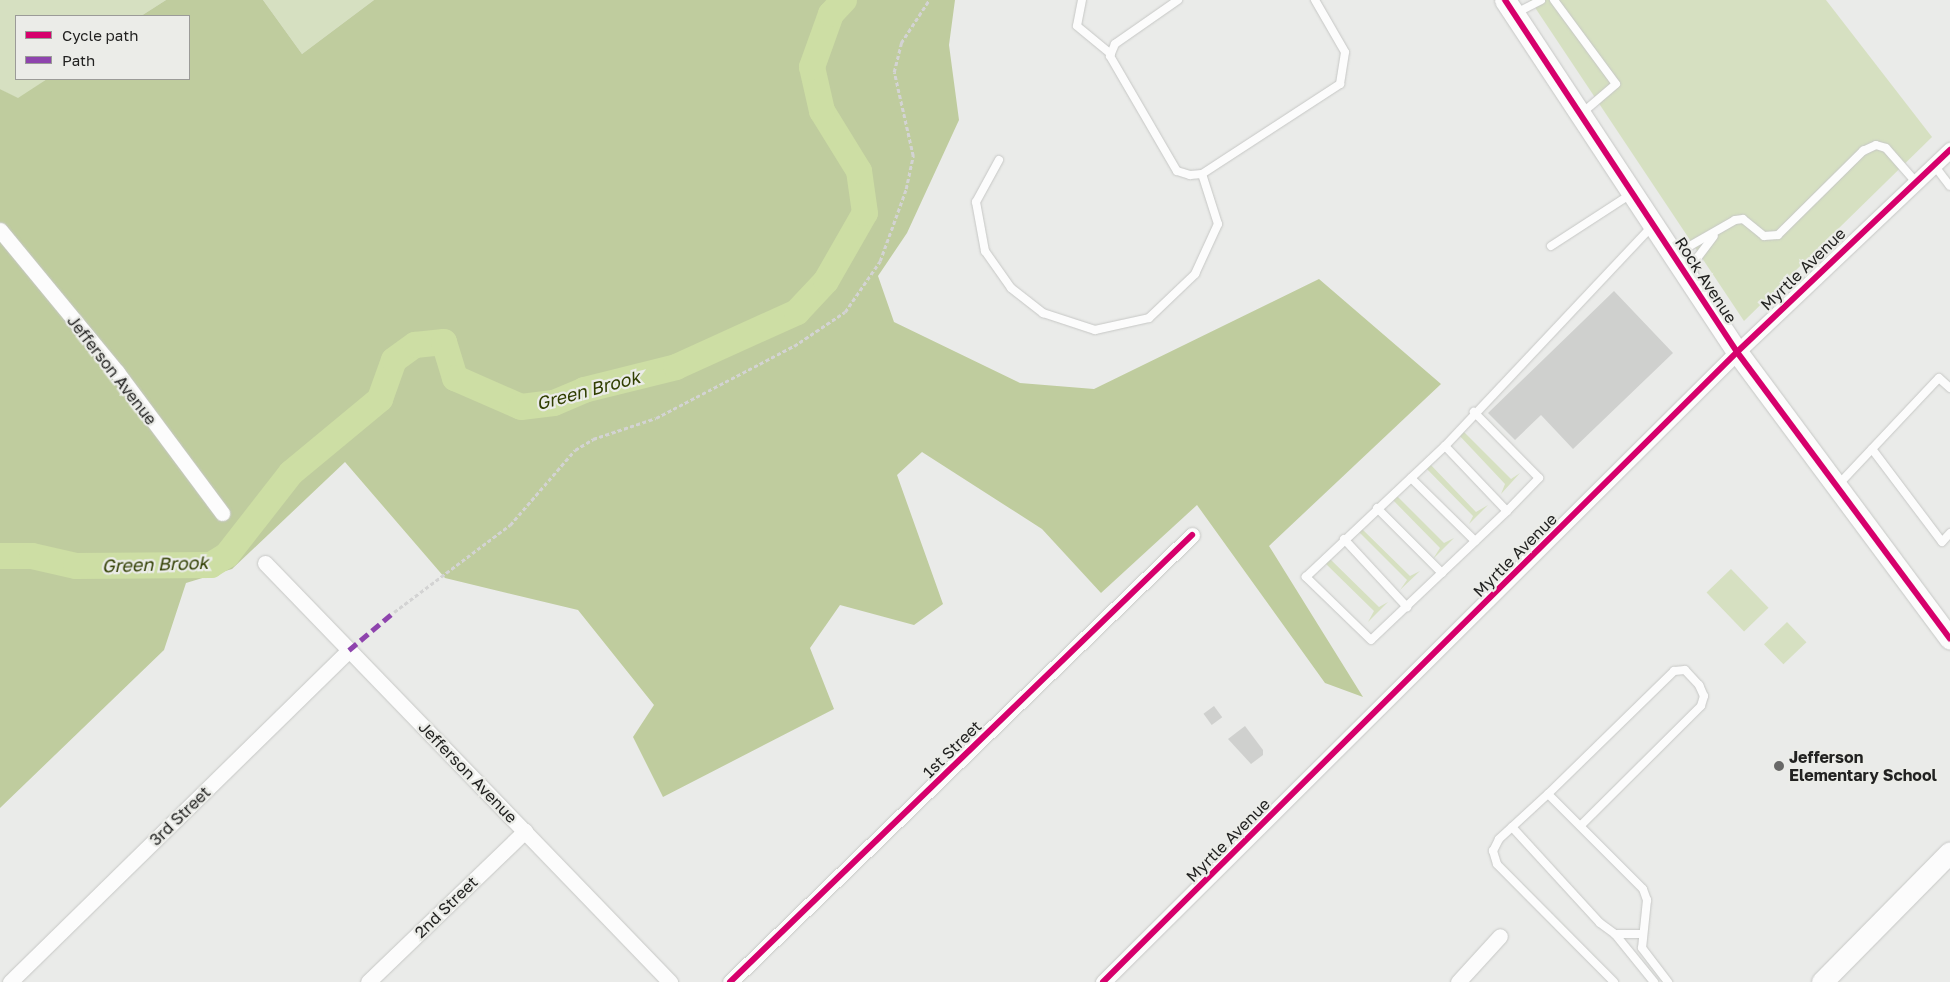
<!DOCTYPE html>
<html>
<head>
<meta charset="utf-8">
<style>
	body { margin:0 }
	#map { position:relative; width:1950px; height:982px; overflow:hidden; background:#eaebe9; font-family:"Golos Text",sans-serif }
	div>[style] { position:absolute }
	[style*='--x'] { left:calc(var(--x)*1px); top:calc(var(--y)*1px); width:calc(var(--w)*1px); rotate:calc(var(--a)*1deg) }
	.green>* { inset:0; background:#d6e0c1; transform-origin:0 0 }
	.forest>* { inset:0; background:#bfcc9e }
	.river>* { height:26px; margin:-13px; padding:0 13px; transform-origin:13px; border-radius:13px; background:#cddea4 }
	.building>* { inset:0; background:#cfd0ce; transform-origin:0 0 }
	.path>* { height:2.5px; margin-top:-1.25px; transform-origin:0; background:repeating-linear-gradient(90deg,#d3d3d3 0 4px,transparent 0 6.5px) }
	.roads { filter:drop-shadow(0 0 1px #c6c7c5) drop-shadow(0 0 1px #c6c7c5) }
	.lane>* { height:8px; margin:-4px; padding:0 4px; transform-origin:4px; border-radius:4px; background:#fcfcfc }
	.street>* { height:15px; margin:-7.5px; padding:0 7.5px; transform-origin:7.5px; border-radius:7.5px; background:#fcfcfc }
	.secondary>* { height:21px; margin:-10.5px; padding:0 10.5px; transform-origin:10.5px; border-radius:10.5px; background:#fcfcfc }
	.quiet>* { height:5px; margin-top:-2.5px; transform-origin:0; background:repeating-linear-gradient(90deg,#8e44ad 0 10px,transparent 0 15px) }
	.cycleway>* { height:6px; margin:-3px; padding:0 3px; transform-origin:3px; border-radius:3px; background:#d6006c }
	.dots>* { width:14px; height:14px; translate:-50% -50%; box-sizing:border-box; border:2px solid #ebece8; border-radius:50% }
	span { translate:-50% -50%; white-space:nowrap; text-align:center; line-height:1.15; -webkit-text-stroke:4.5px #ebece8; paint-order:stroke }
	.street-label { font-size:16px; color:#222221 }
	.poi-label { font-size:16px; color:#222221; font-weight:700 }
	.left { translate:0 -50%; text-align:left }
	.water-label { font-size:18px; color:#303e00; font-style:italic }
	.legend { position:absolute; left:15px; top:15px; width:175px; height:65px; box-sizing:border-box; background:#ebece8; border:1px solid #9b9b98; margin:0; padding:6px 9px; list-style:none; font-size:15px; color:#222221 }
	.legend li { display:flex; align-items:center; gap:10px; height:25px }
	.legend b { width:25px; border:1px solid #9b9b98 }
</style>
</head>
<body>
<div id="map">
	<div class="green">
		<div style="clip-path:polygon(0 0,166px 0,141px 16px,16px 16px,16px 79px,47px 79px,18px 99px,0 89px)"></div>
		<div style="clip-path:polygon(263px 0,374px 0,302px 54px)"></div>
		<div style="clip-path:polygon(1530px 0,1826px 0,1932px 137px,1744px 321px)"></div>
		<div style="clip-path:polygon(1461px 429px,1511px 479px,1520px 473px,1501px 494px,1505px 484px,1457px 433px)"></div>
		<div style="clip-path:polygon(1428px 462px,1476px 512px,1488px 505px,1469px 524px,1473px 516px,1424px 466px)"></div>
		<div style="clip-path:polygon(1396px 495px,1444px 543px,1454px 538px,1433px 559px,1440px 548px,1391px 498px)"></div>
		<div style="clip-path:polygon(1361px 528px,1410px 576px,1420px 571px,1400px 590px,1407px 580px,1358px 531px)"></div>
		<div style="clip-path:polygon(1329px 558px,1379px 607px,1388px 602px,1368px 622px,1374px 611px,1325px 563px)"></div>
		<div style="left:1731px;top:569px;width:54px;height:34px;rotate:46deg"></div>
		<div style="left:1787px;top:622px;width:28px;height:32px;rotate:46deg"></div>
	</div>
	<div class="forest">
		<div style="clip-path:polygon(166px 0,263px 0,302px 54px,374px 0,955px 0,949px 45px,959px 120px,907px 233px,878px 276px,894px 322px,1020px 383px,1094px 389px,1319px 279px,1441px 384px,1269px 546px,1363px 697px,1325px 683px,1197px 505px,1101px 593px,1042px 529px,922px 452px,897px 475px,943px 604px,914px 625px,840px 605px,810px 648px,834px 709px,663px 797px,633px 737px,654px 705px,578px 610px,445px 578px,345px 462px,232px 569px,186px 583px,164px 650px,0 808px,0 89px,18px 98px,47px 79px,189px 79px,189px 16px,141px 16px)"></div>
	</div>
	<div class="river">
		<div style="--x:0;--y:556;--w:32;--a:0"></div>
		<div style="--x:32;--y:556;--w:45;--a:12.8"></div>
		<div style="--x:76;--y:566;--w:135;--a:-0.4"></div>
		<div style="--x:211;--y:565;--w:19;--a:-32"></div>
		<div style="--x:227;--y:555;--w:104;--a:-52"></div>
		<div style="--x:291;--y:473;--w:116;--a:-39.7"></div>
		<div style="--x:380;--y:399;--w:41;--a:-70.3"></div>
		<div style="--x:394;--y:360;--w:26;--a:-36"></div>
		<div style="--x:415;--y:345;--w:29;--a:-6"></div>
		<div style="--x:444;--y:342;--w:38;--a:73"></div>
		<div style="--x:455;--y:378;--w:72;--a:23.7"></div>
		<div style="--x:521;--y:407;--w:33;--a:-7"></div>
		<div style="--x:554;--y:403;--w:33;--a:-23"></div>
		<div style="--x:584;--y:390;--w:95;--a:-14"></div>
		<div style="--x:676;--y:367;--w:133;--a:-24.4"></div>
		<div style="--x:797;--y:312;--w:42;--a:-46.9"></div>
		<div style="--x:826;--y:281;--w:78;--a:-60.2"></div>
		<div style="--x:865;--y:213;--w:42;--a:-98.1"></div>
		<div style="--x:859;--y:171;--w:70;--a:-121.7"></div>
		<div style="--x:822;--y:111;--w:45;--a:-102.8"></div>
		<div style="--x:812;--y:67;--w:56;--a:-70.3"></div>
		<div style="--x:831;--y:14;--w:19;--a:-47"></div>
	</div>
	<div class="building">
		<div style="clip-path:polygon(1614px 291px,1673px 353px,1573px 449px,1541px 415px,1515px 440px,1488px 413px)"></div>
		<div style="left:1214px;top:706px;width:14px;height:13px;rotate:54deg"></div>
		<div style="clip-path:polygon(1245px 726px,1263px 750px,1263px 755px,1251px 764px,1228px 739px)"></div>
	</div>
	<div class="path">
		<div style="--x:394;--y:612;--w:145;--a:-36.9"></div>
		<div style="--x:510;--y:525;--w:99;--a:-49.1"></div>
		<div style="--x:575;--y:450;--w:21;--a:-31"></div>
		<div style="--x:593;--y:439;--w:66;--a:-18.4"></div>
		<div style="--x:656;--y:418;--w:156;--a:-27.6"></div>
		<div style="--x:794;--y:346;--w:61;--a:-33.7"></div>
		<div style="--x:845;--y:312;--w:62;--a:-55.5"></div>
		<div style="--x:880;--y:261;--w:77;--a:-70.1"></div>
		<div style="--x:906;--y:189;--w:34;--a:-78"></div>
		<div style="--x:913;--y:156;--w:86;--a:-102.7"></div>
		<div style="--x:894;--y:72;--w:30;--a:-76"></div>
		<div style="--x:901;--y:43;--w:51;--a:-56.9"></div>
	</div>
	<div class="roads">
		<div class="lane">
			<div style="--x:1082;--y:0;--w:26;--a:101"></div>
			<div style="--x:1077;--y:26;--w:44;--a:39.5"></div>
			<div style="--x:1178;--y:0;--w:77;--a:145.1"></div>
			<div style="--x:1115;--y:44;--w:13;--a:113"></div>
			<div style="--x:1110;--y:56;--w:133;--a:59.8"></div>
			<div style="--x:1177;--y:171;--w:14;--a:17"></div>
			<div style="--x:1190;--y:175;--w:12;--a:-5"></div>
			<div style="--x:1202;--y:174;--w:165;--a:-33.1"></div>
			<div style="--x:1340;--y:84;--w:32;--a:-81"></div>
			<div style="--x:1345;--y:52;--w:60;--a:-120"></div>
			<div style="--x:1554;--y:0;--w:104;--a:53.6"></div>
			<div style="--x:1616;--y:84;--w:45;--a:139.5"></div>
			<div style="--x:1516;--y:13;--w:28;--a:-27"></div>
			<div style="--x:999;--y:160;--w:48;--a:118.7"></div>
			<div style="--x:976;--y:202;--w:50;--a:79.6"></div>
			<div style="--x:985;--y:251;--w:45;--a:54.9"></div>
			<div style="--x:1011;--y:288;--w:41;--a:38"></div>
			<div style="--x:1043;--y:313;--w:55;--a:18.1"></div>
			<div style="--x:1095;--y:330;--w:55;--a:-12.5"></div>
			<div style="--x:1149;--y:318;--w:64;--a:-43.7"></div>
			<div style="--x:1195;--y:274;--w:55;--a:-65.3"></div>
			<div style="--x:1218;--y:224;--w:52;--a:-107.7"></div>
			<div style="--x:1934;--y:165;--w:26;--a:53"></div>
			<div style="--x:1551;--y:246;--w:95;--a:-33"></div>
			<div style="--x:1674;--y:255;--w:70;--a:-29.8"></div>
			<div style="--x:1735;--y:220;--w:8;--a:-7"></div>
			<div style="--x:1743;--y:219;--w:27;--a:39"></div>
			<div style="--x:1764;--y:236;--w:14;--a:-4"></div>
			<div style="--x:1778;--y:235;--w:120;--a:-44.7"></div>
			<div style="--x:1863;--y:151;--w:14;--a:-25"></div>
			<div style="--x:1876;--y:145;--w:10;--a:17"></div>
			<div style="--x:1886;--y:148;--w:44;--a:48.7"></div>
			<div style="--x:1691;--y:278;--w:22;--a:-72"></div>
			<div style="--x:1698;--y:257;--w:26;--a:-53"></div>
			<div style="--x:1445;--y:446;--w:90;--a:46.4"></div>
			<div style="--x:1507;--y:511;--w:46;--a:-45.9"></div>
			<div style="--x:1539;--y:478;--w:93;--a:-134.6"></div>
			<div style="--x:1872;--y:449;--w:116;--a:53"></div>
			<div style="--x:1942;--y:542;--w:12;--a:-48"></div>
			<div style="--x:1411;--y:478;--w:90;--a:44.5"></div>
			<div style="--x:1838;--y:485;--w:147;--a:-46.7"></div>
			<div style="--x:1939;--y:378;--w:15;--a:42"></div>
			<div style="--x:1377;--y:508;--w:92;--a:45"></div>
			<div style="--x:1507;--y:511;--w:187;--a:136.5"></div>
			<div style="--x:1371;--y:640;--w:91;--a:-135.9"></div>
			<div style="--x:1306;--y:577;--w:191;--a:-43.3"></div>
			<div style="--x:1445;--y:446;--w:302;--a:-46.7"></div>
			<div style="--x:1344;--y:539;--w:93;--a:47.2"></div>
			<div style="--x:1548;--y:794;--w:176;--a:-44.3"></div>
			<div style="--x:1674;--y:671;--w:11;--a:-5"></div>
			<div style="--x:1685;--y:670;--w:21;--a:47"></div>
			<div style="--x:1699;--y:685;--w:12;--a:66"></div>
			<div style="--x:1704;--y:696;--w:10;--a:107"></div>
			<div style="--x:1701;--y:706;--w:170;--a:135.2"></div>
			<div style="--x:1512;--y:827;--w:130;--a:47.5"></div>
			<div style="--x:1600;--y:923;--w:19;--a:36"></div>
			<div style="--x:1615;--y:934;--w:27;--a:0"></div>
			<div style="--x:1615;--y:934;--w:62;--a:50.9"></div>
			<div style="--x:1614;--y:982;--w:166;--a:-134.8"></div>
			<div style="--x:1497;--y:864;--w:14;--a:-107"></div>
			<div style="--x:1493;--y:851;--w:13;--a:-63"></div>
			<div style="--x:1499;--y:839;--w:67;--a:-42.6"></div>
			<div style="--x:1548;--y:794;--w:134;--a:45"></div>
			<div style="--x:1643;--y:889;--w:12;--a:70"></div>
			<div style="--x:1647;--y:900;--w:48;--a:95.9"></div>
			<div style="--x:1642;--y:948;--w:43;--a:52.6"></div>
		</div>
		<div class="street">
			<div style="--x:0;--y:230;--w:184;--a:50.5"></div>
			<div style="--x:117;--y:372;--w:176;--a:53.3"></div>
			<div style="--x:265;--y:563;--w:583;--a:45.97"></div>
			<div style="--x:10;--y:982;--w:474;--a:-44.4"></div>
			<div style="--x:368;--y:982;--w:218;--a:-43.9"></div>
			<div style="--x:730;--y:982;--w:643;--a:-44.05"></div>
			<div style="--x:1103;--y:982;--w:894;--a:-44.82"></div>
			<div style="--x:1737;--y:352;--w:294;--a:-43.5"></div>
			<div style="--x:1458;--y:982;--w:62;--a:-47.6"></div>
		</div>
		<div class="secondary">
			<div style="--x:1505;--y:0;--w:422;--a:56.6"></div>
			<div style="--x:1737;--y:352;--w:357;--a:53.4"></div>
			<div style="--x:1822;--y:982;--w:182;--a:-45.4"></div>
		</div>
	</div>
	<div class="quiet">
		<div style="--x:349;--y:650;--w:59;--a:-40.2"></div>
	</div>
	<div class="cycleway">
		<div style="--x:1505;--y:0;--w:422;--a:56.6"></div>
		<div style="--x:1737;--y:352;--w:357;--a:53.4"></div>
		<div style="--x:730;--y:982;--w:643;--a:-44.05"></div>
		<div style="--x:1103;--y:982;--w:894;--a:-44.82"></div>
		<div style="--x:1737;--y:352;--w:294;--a:-43.5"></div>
	</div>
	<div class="dots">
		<div style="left:1779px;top:766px;background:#686867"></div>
	</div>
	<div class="street-label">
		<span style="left:1803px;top:269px;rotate:-44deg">Myrtle Avenue</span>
		<span style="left:1706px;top:280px;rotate:57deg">Rock Avenue</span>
		<span style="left:112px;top:370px;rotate:52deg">Jefferson Avenue</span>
		<span style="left:1515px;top:555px;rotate:-45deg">Myrtle Avenue</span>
		<span style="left:952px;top:749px;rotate:-44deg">1st Street</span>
		<span style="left:468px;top:772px;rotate:46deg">Jefferson Avenue</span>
		<span style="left:180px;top:816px;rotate:-44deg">3rd Street</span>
		<span style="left:1228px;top:840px;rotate:-45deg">Myrtle Avenue</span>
		<span style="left:446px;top:907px;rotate:-44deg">2nd Street</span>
	</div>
	<div class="poi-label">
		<span class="left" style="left:1789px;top:766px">Jefferson<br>Elementary School</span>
	</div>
	<div class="water-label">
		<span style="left:588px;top:390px;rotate:-15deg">Green Brook</span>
		<span style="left:155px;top:564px;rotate:-2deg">Green Brook</span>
	</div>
	<ul class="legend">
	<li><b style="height:6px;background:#d6006c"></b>Cycle path</li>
	<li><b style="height:6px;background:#8e44ad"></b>Path</li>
	</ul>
</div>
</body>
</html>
